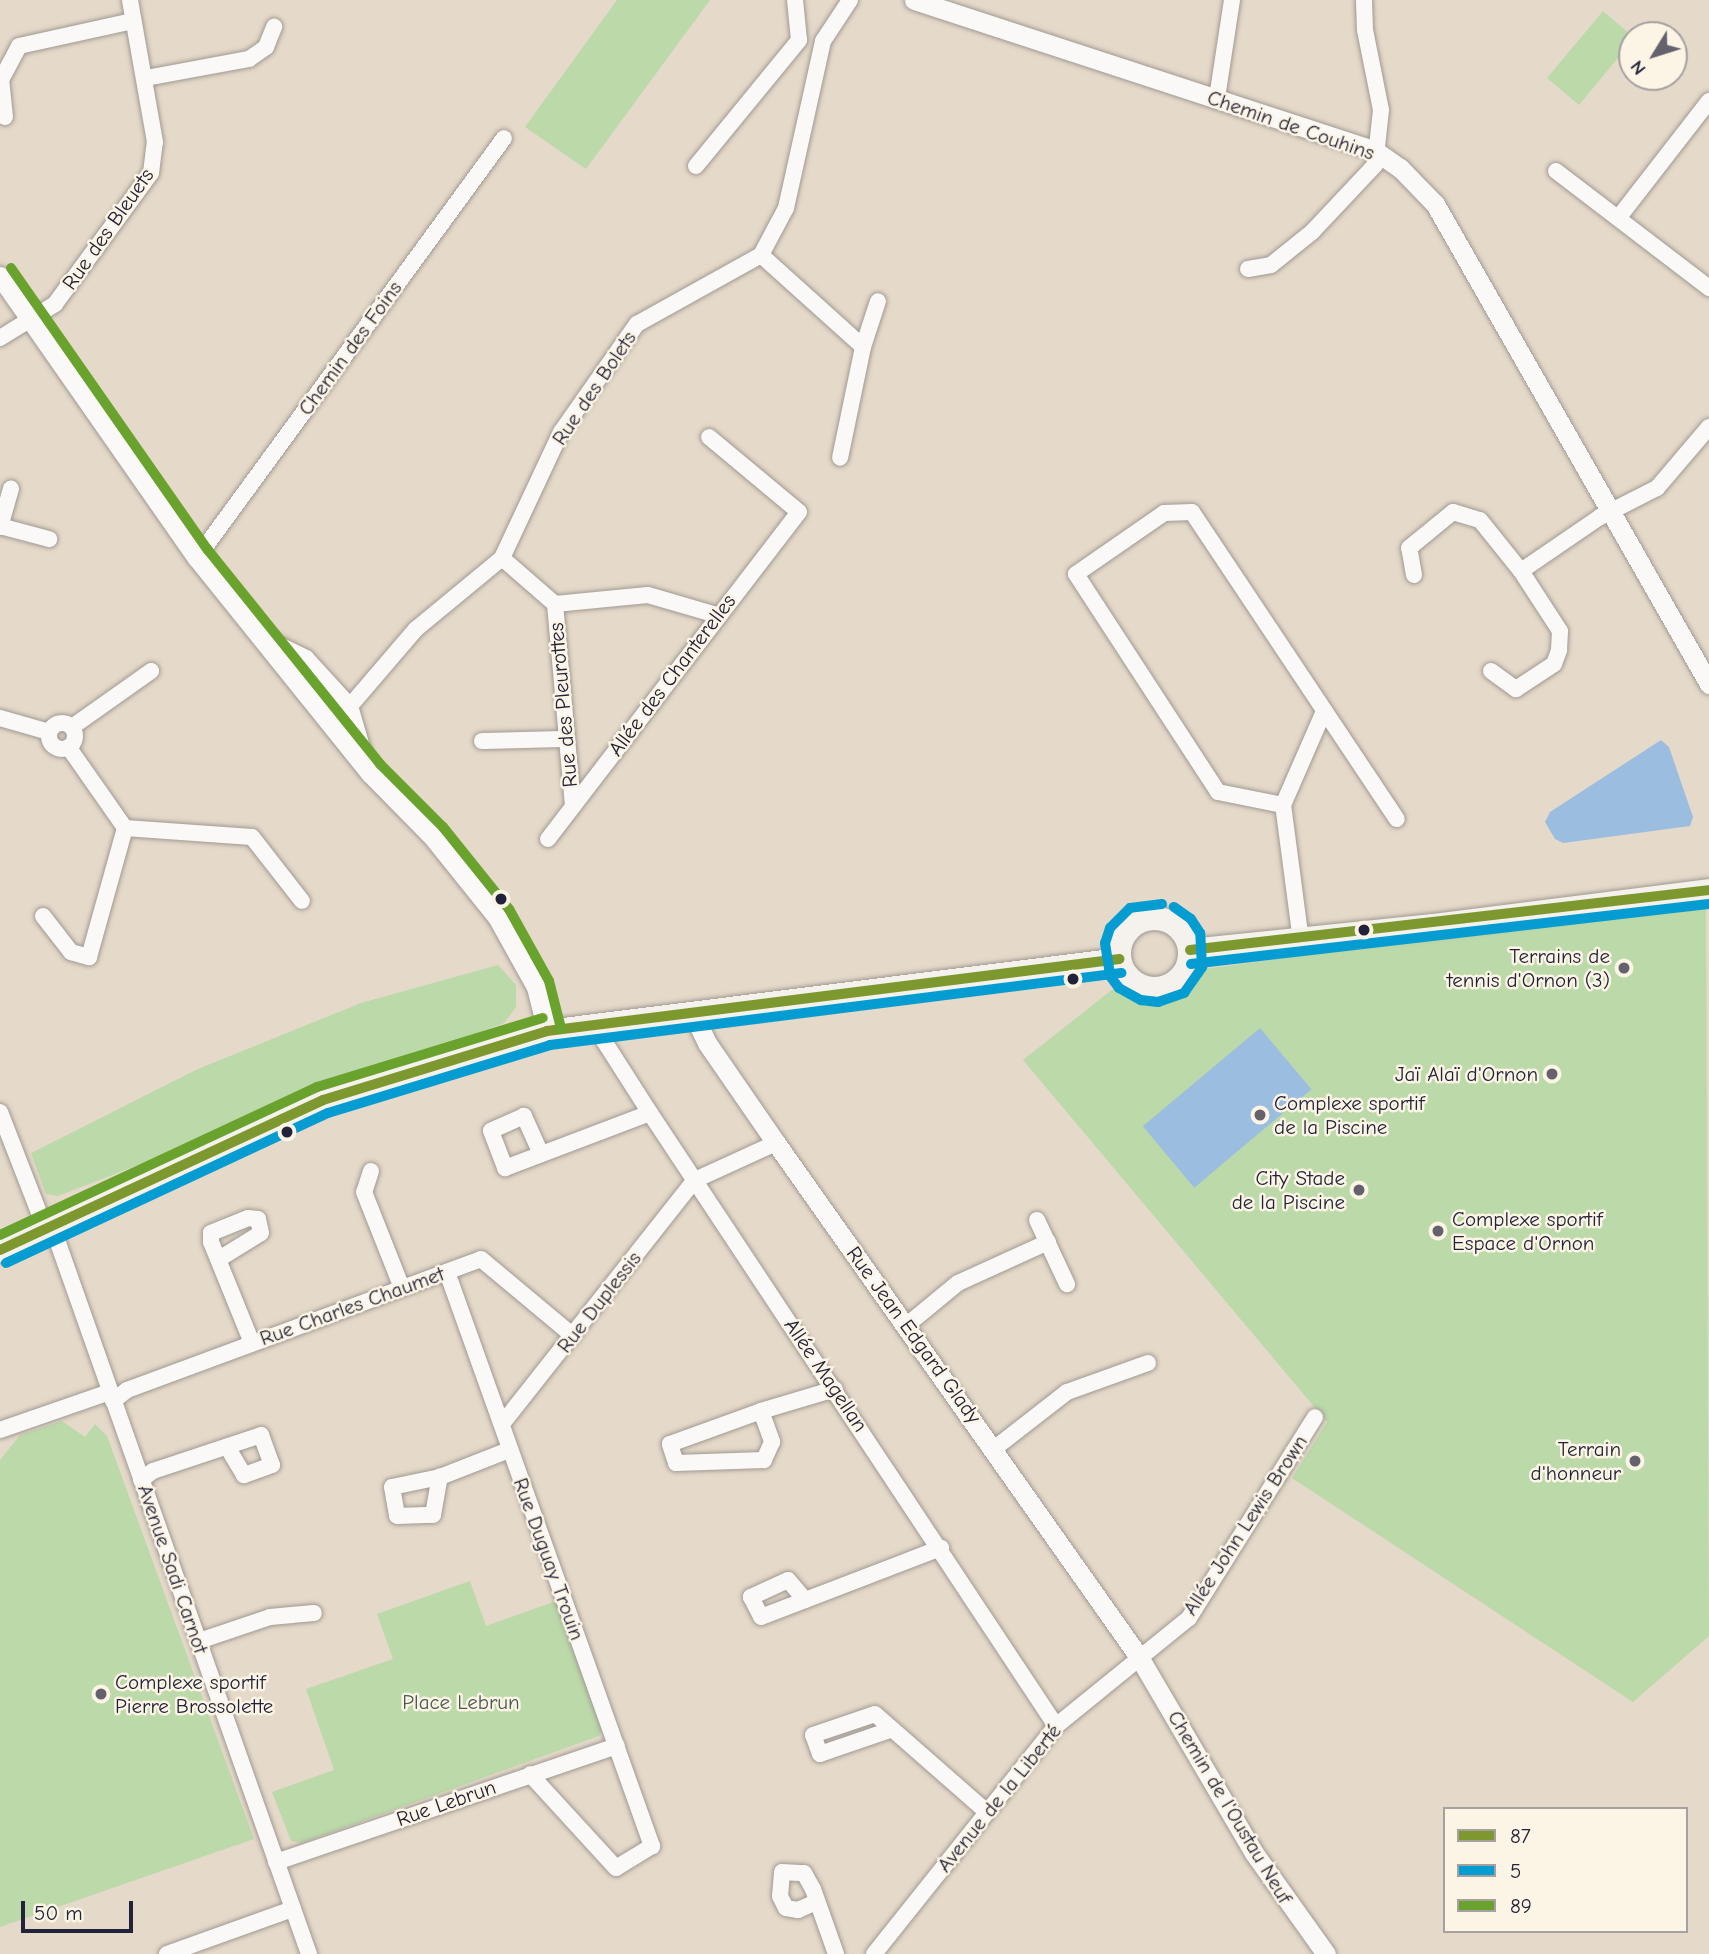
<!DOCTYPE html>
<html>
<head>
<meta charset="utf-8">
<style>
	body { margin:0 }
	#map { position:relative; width:1709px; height:1954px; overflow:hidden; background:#e5d9c9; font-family:"Comic Neue",sans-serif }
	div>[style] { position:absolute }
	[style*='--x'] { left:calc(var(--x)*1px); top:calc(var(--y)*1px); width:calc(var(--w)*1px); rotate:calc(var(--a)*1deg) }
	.green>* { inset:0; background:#bbd9a9 }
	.water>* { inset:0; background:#9bbee0; transform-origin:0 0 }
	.roads { filter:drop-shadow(0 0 2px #a09a93) drop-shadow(0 0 2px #a09a93) }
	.minor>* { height:16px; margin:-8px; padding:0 8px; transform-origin:8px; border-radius:8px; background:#fbf9f7 }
	.minor>.ring { margin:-8px; padding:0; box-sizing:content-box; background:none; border:16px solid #fbf9f7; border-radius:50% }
	.tertiary>* { height:19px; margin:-9.5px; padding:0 9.5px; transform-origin:9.5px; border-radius:9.5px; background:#fbf9f7 }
	.secondary>* { height:23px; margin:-11.5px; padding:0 11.5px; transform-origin:11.5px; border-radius:11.5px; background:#f5f1ec }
	.secondary>.ring { margin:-11.5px; padding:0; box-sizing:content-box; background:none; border:23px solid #f5f1ec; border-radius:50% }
	.bus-1>* { height:10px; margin:-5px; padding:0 5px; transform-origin:5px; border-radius:5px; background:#7c982e }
	.bus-2>* { height:10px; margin:-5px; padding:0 5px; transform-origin:5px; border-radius:5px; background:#059cd1 }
	.bus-3>* { height:10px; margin:-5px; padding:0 5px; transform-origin:5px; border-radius:5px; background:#69a22d }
	.dots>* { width:19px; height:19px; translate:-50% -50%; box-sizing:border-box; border:4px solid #fcf5e5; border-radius:50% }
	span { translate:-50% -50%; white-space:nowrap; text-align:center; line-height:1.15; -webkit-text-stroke:5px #fcf5e5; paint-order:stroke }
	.street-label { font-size:21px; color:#22223b }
	.poi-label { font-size:21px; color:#22223b }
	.right { translate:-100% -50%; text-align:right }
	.left { translate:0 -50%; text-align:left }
	.park-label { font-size:21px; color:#465954 }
	.legend { position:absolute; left:1443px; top:1807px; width:245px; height:126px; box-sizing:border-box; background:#fcf5e5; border:2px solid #a5a1a1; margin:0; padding:9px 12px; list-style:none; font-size:21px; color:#22223b }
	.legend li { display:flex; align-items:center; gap:14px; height:35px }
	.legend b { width:35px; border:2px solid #a5a1a1 }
	.north { position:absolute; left:1618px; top:21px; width:70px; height:70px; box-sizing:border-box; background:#fcf5e5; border:2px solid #a5a1a1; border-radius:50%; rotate:232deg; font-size:19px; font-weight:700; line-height:28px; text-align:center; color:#22223b }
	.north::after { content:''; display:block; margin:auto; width:24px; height:32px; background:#66626d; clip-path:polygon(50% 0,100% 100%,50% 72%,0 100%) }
	.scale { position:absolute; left:21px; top:1901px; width:112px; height:32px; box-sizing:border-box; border:4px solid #22223b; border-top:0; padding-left:9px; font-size:21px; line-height:24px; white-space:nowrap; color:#22223b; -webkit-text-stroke:5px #fcf5e5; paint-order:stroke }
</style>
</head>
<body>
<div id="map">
	<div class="green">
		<div style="clip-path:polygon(617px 0,710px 0,586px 169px,525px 127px)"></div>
		<div style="clip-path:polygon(1603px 11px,1632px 36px,1632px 41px,1579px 105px,1547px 78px)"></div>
		<div style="clip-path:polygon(1706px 900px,1709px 1636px,1633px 1702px,1292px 1478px,1327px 1422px,1023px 1060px,1118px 985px,1143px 1001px,1176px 997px,1205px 969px)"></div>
		<div style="clip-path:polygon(498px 965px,516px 985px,516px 1007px,504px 1023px,58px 1196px,46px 1194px,31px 1153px,198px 1069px,361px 1003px)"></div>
		<div style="clip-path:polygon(62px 1421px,85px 1437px,95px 1424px,107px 1436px,254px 1839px,0 1927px,0 1460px,20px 1435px)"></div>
		<div style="clip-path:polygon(470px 1581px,486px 1626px,556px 1601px,602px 1729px,599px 1736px,302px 1843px,291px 1841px,272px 1792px,334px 1770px,306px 1689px,393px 1659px,377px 1614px)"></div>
	</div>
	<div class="water">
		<div style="clip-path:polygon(1661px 740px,1669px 747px,1693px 817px,1690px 826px,1563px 843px,1555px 839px,1545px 822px,1550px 812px)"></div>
		<div style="left:1260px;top:1028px;width:80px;height:153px;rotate:50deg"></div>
	</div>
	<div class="roads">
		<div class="minor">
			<div style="--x:146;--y:78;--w:105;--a:-10.5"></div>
			<div style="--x:249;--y:59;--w:21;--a:-35"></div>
			<div style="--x:266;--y:47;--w:22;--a:-68"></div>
			<div style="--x:1217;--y:98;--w:99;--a:-81.3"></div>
			<div style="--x:5;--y:117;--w:37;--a:-96"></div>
			<div style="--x:1;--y:80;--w:38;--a:-62"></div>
			<div style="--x:19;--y:46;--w:117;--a:-12.4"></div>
			<div style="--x:696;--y:166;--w:163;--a:-50.7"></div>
			<div style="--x:799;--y:40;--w:40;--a:-95.7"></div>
			<div style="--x:1556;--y:171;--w:193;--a:37.4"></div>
			<div style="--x:1619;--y:217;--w:147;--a:-52.2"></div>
			<div style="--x:761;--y:255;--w:137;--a:42"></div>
			<div style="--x:863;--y:347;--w:113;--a:101.7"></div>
			<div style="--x:1248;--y:269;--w:23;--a:-10"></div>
			<div style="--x:1271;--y:265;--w:53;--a:-38.8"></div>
			<div style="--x:1312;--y:232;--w:92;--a:-46.8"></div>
			<div style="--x:1375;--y:165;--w:55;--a:-83.8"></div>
			<div style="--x:1381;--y:110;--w:82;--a:-101.3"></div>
			<div style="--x:1365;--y:30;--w:30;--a:-92"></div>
			<div style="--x:0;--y:338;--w:65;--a:-31.7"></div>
			<div style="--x:55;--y:304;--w:162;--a:-53.8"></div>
			<div style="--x:151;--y:173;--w:31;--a:-83"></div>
			<div style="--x:155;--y:142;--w:144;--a:-100"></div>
			<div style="--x:863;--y:347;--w:48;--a:-71.9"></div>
			<div style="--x:0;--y:526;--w:51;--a:14.9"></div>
			<div style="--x:0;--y:527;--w:40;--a:-74"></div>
			<div style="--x:197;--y:558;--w:520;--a:-53.83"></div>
			<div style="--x:502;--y:558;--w:70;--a:41"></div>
			<div style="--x:555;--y:604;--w:93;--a:-5.5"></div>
			<div style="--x:648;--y:595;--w:72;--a:16.2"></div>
			<div style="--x:1414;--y:575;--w:27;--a:-100"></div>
			<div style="--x:1409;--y:548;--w:57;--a:-39.3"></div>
			<div style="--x:1453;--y:512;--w:28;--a:17"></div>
			<div style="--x:1480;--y:520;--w:65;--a:51.2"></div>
			<div style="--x:1521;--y:571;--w:96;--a:-34.4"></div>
			<div style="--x:1600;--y:517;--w:64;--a:-27"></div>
			<div style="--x:1657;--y:488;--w:80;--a:-49.6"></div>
			<div style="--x:555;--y:604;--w:202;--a:84.9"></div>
			<div style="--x:263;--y:637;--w:48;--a:26"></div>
			<div style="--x:306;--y:658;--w:65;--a:47.5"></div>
			<div style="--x:350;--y:706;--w:68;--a:73.7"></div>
			<div style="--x:1491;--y:671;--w:31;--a:36"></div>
			<div style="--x:1516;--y:689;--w:45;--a:-33.3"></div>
			<div style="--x:1554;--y:664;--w:15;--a:-70"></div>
			<div style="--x:1559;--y:650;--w:19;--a:-87"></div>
			<div style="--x:1560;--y:631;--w:72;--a:-123"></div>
			<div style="--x:350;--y:706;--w:101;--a:-49.4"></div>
			<div style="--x:416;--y:629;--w:112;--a:-39.5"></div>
			<div style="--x:502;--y:558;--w:139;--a:-64.9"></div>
			<div style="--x:561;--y:432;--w:132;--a:-54.9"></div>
			<div style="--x:637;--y:324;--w:142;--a:-29.1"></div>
			<div style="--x:761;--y:255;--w:53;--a:-62"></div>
			<div style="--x:786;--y:208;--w:171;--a:-77.5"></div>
			<div style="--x:823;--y:41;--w:49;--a:-56.6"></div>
			<div style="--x:0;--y:718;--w:51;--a:15.9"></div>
			<div class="ring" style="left:49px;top:723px;width:10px;height:10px"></div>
			<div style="--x:72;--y:727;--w:97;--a:-35.3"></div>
			<div style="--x:482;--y:741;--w:82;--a:-1.4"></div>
			<div style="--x:69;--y:748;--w:98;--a:55"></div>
			<div style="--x:1283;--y:805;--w:103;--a:-66.4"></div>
			<div style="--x:125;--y:828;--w:127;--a:4.1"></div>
			<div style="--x:252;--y:837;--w:81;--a:52"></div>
			<div style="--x:548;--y:839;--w:412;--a:-52.5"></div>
			<div style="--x:799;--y:512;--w:117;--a:-140.2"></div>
			<div style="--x:43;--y:916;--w:46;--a:52.1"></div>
			<div style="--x:71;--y:952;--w:19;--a:16"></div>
			<div style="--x:89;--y:957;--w:134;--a:-74.4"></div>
			<div style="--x:1301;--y:941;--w:137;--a:-97.5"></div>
			<div style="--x:1283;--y:805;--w:66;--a:-168.7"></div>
			<div style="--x:1218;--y:792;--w:260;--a:-123.1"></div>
			<div style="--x:1076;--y:574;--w:107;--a:-34.7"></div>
			<div style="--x:1164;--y:513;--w:28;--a:-2"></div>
			<div style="--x:1192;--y:512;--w:369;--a:56.3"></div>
			<div style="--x:599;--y:1023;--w:19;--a:74"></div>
			<div style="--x:604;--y:1041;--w:85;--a:57.4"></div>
			<div style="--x:650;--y:1113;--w:735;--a:56.48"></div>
			<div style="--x:0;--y:1112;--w:110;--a:68.8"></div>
			<div style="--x:40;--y:1215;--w:14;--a:36"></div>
			<div style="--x:51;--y:1223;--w:775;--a:70.56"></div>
			<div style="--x:541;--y:1154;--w:42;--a:-114.1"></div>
			<div style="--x:524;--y:1116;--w:36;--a:156"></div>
			<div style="--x:491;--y:1131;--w:40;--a:69"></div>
			<div style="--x:505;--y:1168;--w:155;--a:-20.8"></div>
			<div style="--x:371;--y:1171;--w:22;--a:108"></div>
			<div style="--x:364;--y:1192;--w:103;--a:68.4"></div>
			<div style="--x:1037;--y:1220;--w:71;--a:64.9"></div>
			<div style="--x:219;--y:1259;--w:49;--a:-31.8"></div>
			<div style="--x:261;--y:1233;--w:14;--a:-102"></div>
			<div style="--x:258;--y:1219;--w:10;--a:-174"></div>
			<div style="--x:248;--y:1218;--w:40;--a:158"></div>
			<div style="--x:211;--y:1233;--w:9;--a:90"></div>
			<div style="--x:211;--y:1242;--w:109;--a:67.9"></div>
			<div style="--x:447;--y:1272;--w:610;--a:70.35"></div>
			<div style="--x:652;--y:1846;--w:42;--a:148.6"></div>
			<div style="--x:616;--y:1868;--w:127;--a:-132.5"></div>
			<div style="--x:907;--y:1325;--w:66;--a:-39.5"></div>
			<div style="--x:958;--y:1283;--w:99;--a:-24.5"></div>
			<div style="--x:113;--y:1401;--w:18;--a:-38"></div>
			<div style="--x:127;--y:1390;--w:377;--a:-20.3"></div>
			<div style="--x:481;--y:1259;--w:120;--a:39.9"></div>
			<div style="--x:761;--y:1411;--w:33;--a:70"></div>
			<div style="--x:772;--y:1442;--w:20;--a:114"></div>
			<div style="--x:764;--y:1460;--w:88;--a:178"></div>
			<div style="--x:676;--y:1463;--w:20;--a:-108"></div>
			<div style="--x:670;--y:1444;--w:97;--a:-19.9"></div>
			<div style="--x:761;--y:1411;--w:77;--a:-16.6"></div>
			<div style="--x:502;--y:1424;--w:311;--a:-51.7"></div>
			<div style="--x:695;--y:1180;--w:89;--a:-24.6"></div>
			<div style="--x:0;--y:1430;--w:116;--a:-19.1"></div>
			<div style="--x:995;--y:1448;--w:91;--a:-37.9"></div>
			<div style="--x:1067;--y:1392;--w:86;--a:-19.7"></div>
			<div style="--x:440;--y:1477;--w:49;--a:168.2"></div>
			<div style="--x:392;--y:1487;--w:29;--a:80"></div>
			<div style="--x:397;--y:1516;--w:36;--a:-2"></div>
			<div style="--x:433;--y:1515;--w:39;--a:-80"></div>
			<div style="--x:440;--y:1477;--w:74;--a:-21.4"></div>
			<div style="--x:141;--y:1480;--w:15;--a:-37"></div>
			<div style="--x:153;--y:1471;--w:114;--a:-18.4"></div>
			<div style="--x:261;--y:1435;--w:32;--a:70"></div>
			<div style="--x:272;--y:1465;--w:30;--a:160"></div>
			<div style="--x:244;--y:1475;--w:33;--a:-121"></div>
			<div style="--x:805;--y:1600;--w:26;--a:-130"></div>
			<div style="--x:788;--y:1580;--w:41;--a:155.3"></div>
			<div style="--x:751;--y:1597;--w:22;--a:63"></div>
			<div style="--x:761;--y:1617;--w:193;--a:-21"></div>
			<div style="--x:199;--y:1641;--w:75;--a:-18.7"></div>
			<div style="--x:270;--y:1617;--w:44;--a:-5.2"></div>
			<div style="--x:890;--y:1730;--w:74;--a:161.1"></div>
			<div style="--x:820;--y:1754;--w:20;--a:-110"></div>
			<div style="--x:813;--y:1735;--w:65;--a:-18.7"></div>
			<div style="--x:875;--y:1714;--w:149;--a:41.2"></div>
			<div style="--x:276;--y:1862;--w:360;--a:-18.8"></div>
			<div style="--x:816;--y:1902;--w:20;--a:156"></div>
			<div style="--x:798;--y:1910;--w:12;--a:-171"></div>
			<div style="--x:786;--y:1908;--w:13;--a:-117"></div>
			<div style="--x:780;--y:1896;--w:24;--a:-85"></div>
			<div style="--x:782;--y:1872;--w:22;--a:3"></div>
			<div style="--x:804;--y:1873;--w:18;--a:61"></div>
			<div style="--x:813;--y:1889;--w:69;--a:70.5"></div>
			<div style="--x:167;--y:1954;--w:134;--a:-19.7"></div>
			<div style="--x:874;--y:1954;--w:292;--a:-51.4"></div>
			<div style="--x:1056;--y:1726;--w:171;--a:-39.1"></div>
			<div style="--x:1189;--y:1618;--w:237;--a:-57.9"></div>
		</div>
		<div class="tertiary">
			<div style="--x:914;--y:0;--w:484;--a:18.1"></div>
			<div style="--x:1374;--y:150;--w:32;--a:35"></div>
			<div style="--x:1400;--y:168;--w:50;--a:45.8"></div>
			<div style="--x:1435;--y:204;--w:553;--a:60.28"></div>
			<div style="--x:0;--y:276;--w:344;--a:55.1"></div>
			<div style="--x:197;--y:558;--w:276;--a:51.2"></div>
			<div style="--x:370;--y:773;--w:88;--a:45.5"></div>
			<div style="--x:432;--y:836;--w:104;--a:51.3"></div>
			<div style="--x:497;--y:917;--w:80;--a:60.9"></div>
			<div style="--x:536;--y:987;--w:45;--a:76"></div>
			<div style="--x:692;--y:1012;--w:34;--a:64"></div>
			<div style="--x:707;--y:1043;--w:121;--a:55.4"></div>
			<div style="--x:776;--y:1143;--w:629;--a:54.77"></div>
			<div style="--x:1139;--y:1657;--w:227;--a:59.6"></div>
			<div style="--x:1254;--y:1853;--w:124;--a:54.5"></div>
		</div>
		<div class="secondary">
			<div class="ring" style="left:1119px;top:918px;width:47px;height:47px"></div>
			<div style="--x:1190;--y:950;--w:244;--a:-5.9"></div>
			<div style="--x:1433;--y:925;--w:278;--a:-7.2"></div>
			<div style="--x:0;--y:1250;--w:356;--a:-24.9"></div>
			<div style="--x:323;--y:1100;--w:234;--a:-17.1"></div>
			<div style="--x:547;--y:1031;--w:577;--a:-7.17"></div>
		</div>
	</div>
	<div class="bus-1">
		<div style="--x:1190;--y:950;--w:522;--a:-6.59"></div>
		<div style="--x:0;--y:1250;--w:356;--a:-24.9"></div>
		<div style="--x:323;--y:1100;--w:234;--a:-17.1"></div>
		<div style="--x:547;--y:1031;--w:577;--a:-7.17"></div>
	</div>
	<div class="bus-2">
		<div style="--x:1162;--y:904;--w:32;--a:173"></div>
		<div style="--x:1130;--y:908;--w:28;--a:135"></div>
		<div style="--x:1110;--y:928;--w:16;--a:108"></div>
		<div style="--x:1105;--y:943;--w:33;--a:81"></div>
		<div style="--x:1110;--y:976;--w:15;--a:53"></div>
		<div style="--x:1119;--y:988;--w:25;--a:29"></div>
		<div style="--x:1141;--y:1000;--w:17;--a:7"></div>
		<div style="--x:1158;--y:1002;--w:28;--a:-19"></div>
		<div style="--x:1184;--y:993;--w:32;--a:-55"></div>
		<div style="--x:1202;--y:967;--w:34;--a:-93"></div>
		<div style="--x:1200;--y:933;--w:17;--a:-123"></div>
		<div style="--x:1191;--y:919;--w:21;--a:-145"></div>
		<div style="--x:1191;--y:964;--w:521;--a:-6.61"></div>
		<div style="--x:6;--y:1263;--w:355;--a:-25"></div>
		<div style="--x:328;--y:1113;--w:232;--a:-17"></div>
		<div style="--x:550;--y:1045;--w:576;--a:-7.19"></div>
	</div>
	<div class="bus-3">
		<div style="--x:11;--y:268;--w:344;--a:55.1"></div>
		<div style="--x:208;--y:550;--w:275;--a:51.2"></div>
		<div style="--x:380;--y:764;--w:89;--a:45"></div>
		<div style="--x:443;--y:827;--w:105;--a:51.2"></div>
		<div style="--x:509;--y:909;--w:82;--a:60.9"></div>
		<div style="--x:549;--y:981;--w:49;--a:75.7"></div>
		<div style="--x:0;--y:1235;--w:350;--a:-25"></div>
		<div style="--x:317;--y:1087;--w:236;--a:-17"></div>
	</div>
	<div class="dots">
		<div style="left:501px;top:899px;background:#22223b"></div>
		<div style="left:1364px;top:930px;background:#22223b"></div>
		<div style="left:1624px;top:968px;background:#66626d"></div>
		<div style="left:1073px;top:979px;background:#22223b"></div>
		<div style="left:1552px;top:1074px;background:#66626d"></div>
		<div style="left:1260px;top:1115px;background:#66626d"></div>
		<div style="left:287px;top:1132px;background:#22223b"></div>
		<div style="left:1359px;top:1190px;background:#66626d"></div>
		<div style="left:1438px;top:1231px;background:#66626d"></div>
		<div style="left:1635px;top:1461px;background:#66626d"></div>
		<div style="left:101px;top:1694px;background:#66626d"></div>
	</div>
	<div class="street-label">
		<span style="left:1291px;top:125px;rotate:19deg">Chemin de Couhins</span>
		<span style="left:108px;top:229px;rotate:-55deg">Rue des Bleuets</span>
		<span style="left:350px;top:348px;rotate:-54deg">Chemin des Foins</span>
		<span style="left:594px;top:388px;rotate:-56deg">Rue des Bolets</span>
		<span style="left:672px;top:675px;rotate:-53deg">Allée des Chanterelles</span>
		<span style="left:563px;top:705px;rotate:-95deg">Rue des Pleurottes</span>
		<span style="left:599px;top:1302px;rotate:-52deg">Rue Duplessis</span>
		<span style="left:352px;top:1306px;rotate:-20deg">Rue Charles Chaumet</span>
		<span style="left:914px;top:1335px;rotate:54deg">Rue Jean Edgard Glady</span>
		<span style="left:826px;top:1375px;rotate:56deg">Allée Magellan</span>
		<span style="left:1245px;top:1525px;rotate:-57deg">Allée John Lewis Brown</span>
		<span style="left:549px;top:1559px;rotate:70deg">Rue Duguay Trouin</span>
		<span style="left:173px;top:1569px;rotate:71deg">Avenue Sadi Carnot</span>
		<span style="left:999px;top:1798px;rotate:-51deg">Avenue de la Liberté</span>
		<span style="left:446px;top:1803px;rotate:-19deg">Rue Lebrun</span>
		<span style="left:1230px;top:1807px;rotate:59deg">Chemin de l'Oustau Neuf</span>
	</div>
	<div class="poi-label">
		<span class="right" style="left:1610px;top:968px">Terrains de<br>tennis d'Ornon (3)</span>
		<span class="right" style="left:1538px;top:1074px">Jaï Alaï d'Ornon</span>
		<span class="left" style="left:1274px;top:1115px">Complexe sportif<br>de la Piscine</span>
		<span class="right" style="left:1345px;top:1190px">City Stade<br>de la Piscine</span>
		<span class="left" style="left:1452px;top:1231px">Complexe sportif<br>Espace d'Ornon</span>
		<span class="right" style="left:1621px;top:1461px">Terrain<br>d'honneur</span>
		<span class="left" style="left:115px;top:1694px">Complexe sportif<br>Pierre Brossolette</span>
	</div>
	<div class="park-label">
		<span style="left:461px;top:1702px">Place Lebrun</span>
	</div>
	<ul class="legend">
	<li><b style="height:9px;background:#7c982e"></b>87</li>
	<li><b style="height:9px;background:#059cd1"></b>5</li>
	<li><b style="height:9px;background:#69a22d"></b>89</li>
	</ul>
	<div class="north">N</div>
	<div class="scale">50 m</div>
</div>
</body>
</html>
